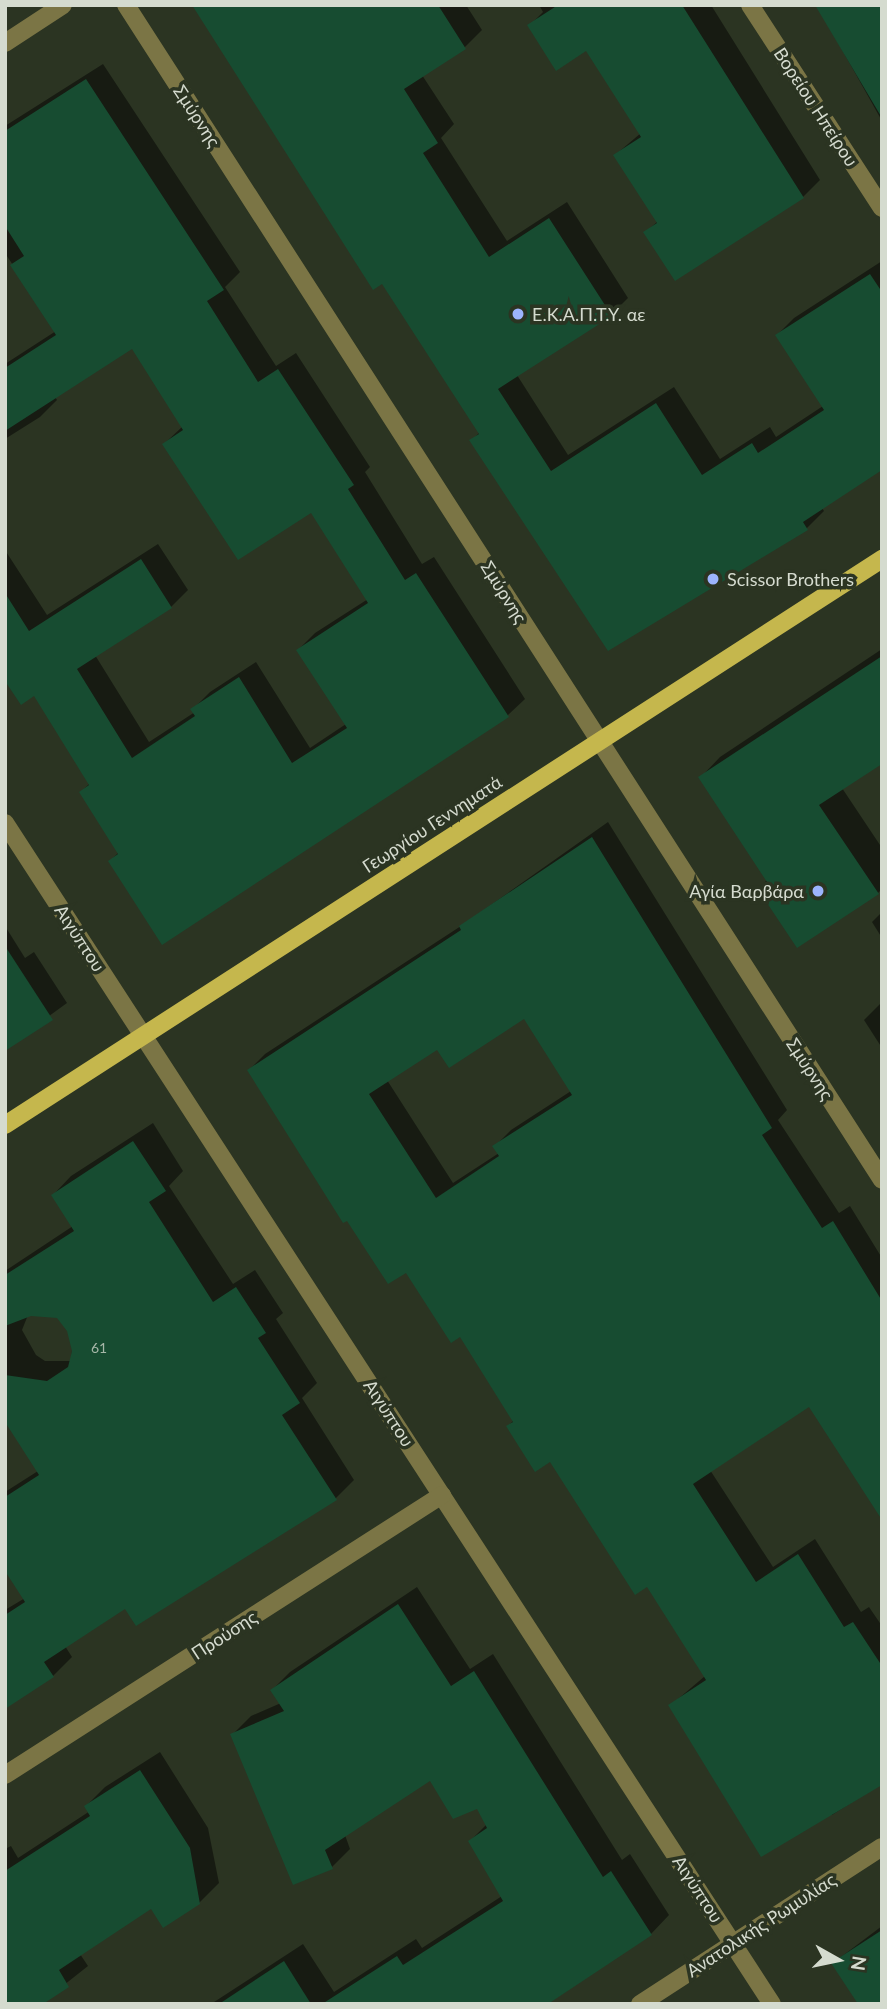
<!DOCTYPE html>
<html>
<head>
<meta charset="utf-8">
<style>
	body { margin:0 }
	#map { position:relative; width:887px; height:2009px; overflow:hidden; background:#2b3422; font-family:Lato,sans-serif }
	div>[style] { position:absolute }
	[style*='--x'] { left:calc(var(--x)*1px); top:calc(var(--y)*1px); width:calc(var(--w)*1px); rotate:calc(var(--a)*1deg) }
	.shadow>* { inset:0; background:#0007 }
	.building>* { inset:0; background:#174c31 }
	.minor>* { height:18px; margin:-9px; padding:0 9px; transform-origin:9px; border-radius:9px; background:#7b7545 }
	.major>* { height:18px; margin:-9px; padding:0 9px; transform-origin:9px; border-radius:9px; background:#c5b74d }
	.dots>* { width:19px; height:19px; translate:-50% -50%; box-sizing:border-box; border:4px solid #2b3422; border-radius:50% }
	span { translate:-50% -50%; white-space:nowrap; text-align:center; line-height:1.15; -webkit-text-stroke:7px #2b3422; paint-order:stroke }
	.number-label { font-size:14px; color:#a6b7a8 }
	.number-label span { -webkit-text-stroke-width:0 }
	.street-label { font-size:18px; color:#d5dbcf }
	.poi-label { font-size:18px; color:#d5dbcf }
	.left { translate:0 -50%; text-align:left }
	.right { translate:-100% -50%; text-align:right }
	.frame { position:absolute; inset:0; border:7px solid #d5dbcf; pointer-events:none }
	.north { position:absolute; left:803px; top:1925px; width:70px; height:70px; -webkit-text-stroke:5px #2b3422; paint-order:stroke; rotate:99deg; font-size:19px; font-weight:700; line-height:28px; text-align:center; color:#d5dbcf }
	.north::after { content:''; display:block; margin:auto; width:24px; height:32px; background:#d5dbcf; clip-path:polygon(50% 0,100% 100%,50% 72%,0 100%) }
</style>
</head>
<body>
<div id="map">
	<div class="shadow">
		<div style="clip-path:polygon(199px 5px,466px 5px,482px 30px,465px 47px,422px 75px,454px 124px,441px 138px,507px 241px,567px 202px,628px 298px,611px 315px,517px 375px,568px 455px,674px 387px,720px 459px,770px 427px,776px 437px,823px 406px,777px 335px,794px 318px,882px 261px,882px 468px,822px 508px,824px 511px,807px 528px,609px 649px,471px 441px,480px 432px)"></div>
		<div style="clip-path:polygon(539px 5px,711px 5px,820px 180px,803px 197px,646px 232px,658px 221px,615px 155px,641px 133px,587px 49px,529px 26px,543px 12px)"></div>
		<div style="clip-path:polygon(817px 5px,882px 5px,882px 121px)"></div>
		<div style="clip-path:polygon(103px 64px,240px 272px,225px 287px,276px 366px,296px 353px,370px 467px,365px 472px,422px 564px,434px 557px,525px 699px,508px 715px,162px 942px,110px 861px,119px 852px,81px 792px,90px 783px,34px 694px,5px 678px,5px 550px,47px 615px,158px 544px,188px 590px,171px 607px,95px 655px,149px 742px,195px 712px,193px 709px,210px 692px,256px 662px,310px 748px,346px 724px,298px 650px,315px 633px,368px 599px,311px 511px,164px 444px,183px 426px,132px 347px,55px 397px,57px 400px,40px 417px,5px 439px,5px 364px,56px 331px,5px 253px,5px 126px)"></div>
		<div style="clip-path:polygon(882px 649px,882px 763px,842px 788px,882px 848px,882px 889px,878px 893px,759px 888px,767px 880px,700px 778px,720px 757px)"></div>
		<div style="clip-path:polygon(evenodd,608px 822px,787px 1110px,778px 1120px,839px 1213px,850px 1206px,882px 1258px,882px 1518px,810px 1405px,710px 1470px,773px 1567px,815px 1539px,861px 1612px,869px 1607px,882px 1626px,882px 1783px,832px 1815px,671px 1705px,705px 1676px,647px 1585px,550px 1459px,508px 1426px,514px 1420px,460px 1334px,249px 1070px,265px 1054px,464px 924px,608px 822px,524px 1017px,571px 1091px,511px 1130px,495px 1146px,499px 1153px,453px 1183px,387px 1080px,438px 1047px,524px 1017px)"></div>
		<div style="clip-path:polygon(882px 912px,882px 938px,872px 922px)"></div>
		<div style="clip-path:polygon(5px 926px,25px 958px,34px 952px,67px 1003px,5px 1048px)"></div>
		<div style="clip-path:polygon(882px 1002px,882px 1048px,864px 1020px)"></div>
		<div style="clip-path:polygon(evenodd,153px 1123px,183px 1171px,169px 1186px,233px 1284px,255px 1270px,283px 1313px,276px 1319px,317px 1383px,302px 1398px,354px 1480px,336px 1498px,126px 1607px,65px 1646px,72px 1657px,53px 1676px,5px 1705px,5px 1610px,25px 1598px,5px 1568px,5px 1492px,38px 1471px,5px 1419px,5px 1271px,73px 1226px,53px 1195px,71px 1176px,153px 1123px,28px 1315px,59px 1317px,73px 1340px,71px 1361px,45px 1361px,36px 1355px,22px 1330px,28px 1315px)"></div>
		<div style="clip-path:polygon(417px 1587px,470px 1669px,493px 1654px,622px 1860px,630px 1854px,669px 1915px,651px 1934px,547px 2004px,211px 2004px,303px 1944px,334px 1992px,416px 1939px,422px 1948px,502px 1896px,470px 1841px,487px 1824px,478px 1807px,430px 1779px,345px 1835px,350px 1849px,332px 1867px,232px 1735px,251px 1716px,281px 1703px,272px 1690px,290px 1672px)"></div>
		<div style="clip-path:polygon(160px 1752px,208px 1828px,219px 1883px,199px 1903px,152px 1907px,80px 1954px,88px 1966px,40px 2004px,5px 1993px,5px 1849px,11px 1846px,18px 1858px,90px 1811px,86px 1806px,105px 1787px)"></div>
		<div style="clip-path:polygon(882px 1926px,882px 2004px,833px 1963px)"></div>
	</div>
	<div class="building">
		<div style="clip-path:polygon(192px 5px,438px 5px,466px 49px,404px 89px,438px 143px,423px 153px,489px 257px,549px 218px,612px 316px,498px 389px,551px 471px,656px 403px,702px 475px,752px 443px,758px 453px,824px 410px,775px 335px,870px 274px,882px 292px,882px 470px,803px 522px,808px 530px,608px 651px,469px 440px,479px 434px,382px 284px,373px 290px)"></div>
		<div style="clip-path:polygon(558px 5px,682px 5px,804px 198px,675px 281px,643px 232px,657px 223px,613px 155px,641px 137px,586px 51px,556px 71px,527px 25px)"></div>
		<div style="clip-path:polygon(815px 5px,882px 5px,882px 118px)"></div>
		<div style="clip-path:polygon(86px 79px,224px 290px,207px 301px,258px 382px,278px 369px,354px 485px,348px 489px,405px 580px,416px 573px,509px 717px,162px 945px,108px 861px,118px 854px,79px 792px,89px 785px,34px 696px,21px 705px,5px 681px,5px 593px,29px 631px,141px 559px,172px 608px,77px 669px,132px 758px,195px 716px,190px 709px,239px 677px,292px 763px,347px 728px,296px 650px,368px 603px,311px 513px,238px 560px,162px 444px,183px 430px,132px 349px,5px 431px,5px 368px,56px 335px,10px 265px,24px 256px,5px 226px,5px 131px)"></div>
		<div style="clip-path:polygon(882px 656px,882px 764px,819px 805px,879px 894px,797px 948px,757px 888px,767px 882px,698px 777px)"></div>
		<div style="clip-path:polygon(evenodd,592px 837px,772px 1128px,762px 1135px,822px 1228px,833px 1221px,882px 1301px,882px 1520px,809px 1407px,693px 1484px,756px 1582px,798px 1554px,844px 1627px,853px 1622px,882px 1666px,882px 1785px,761px 1857px,668px 1705px,706px 1680px,647px 1587px,635px 1595px,550px 1462px,535px 1472px,506px 1426px,513px 1422px,460px 1337px,451px 1343px,406px 1273px,388px 1284px,347px 1221px,343px 1223px,247px 1070px,461px 930px,459px 926px,592px 837px,524px 1019px,572px 1095px,492px 1146px,499px 1156px,436px 1198px,369px 1094px,437px 1050px,449px 1068px,524px 1019px)"></div>
		<div style="clip-path:polygon(5px 946px,53px 1020px,5px 1051px)"></div>
		<div style="clip-path:polygon(133px 1141px,166px 1191px,149px 1202px,213px 1302px,236px 1287px,266px 1333px,258px 1338px,300px 1403px,282px 1415px,337px 1500px,136px 1626px,125px 1609px,44px 1662px,54px 1677px,5px 1709px,5px 1615px,25px 1602px,5px 1571px,5px 1497px,39px 1475px,5px 1422px,5px 1375px,47px 1381px,68px 1367px,72px 1351px,67px 1331px,57px 1318px,31px 1316px,5px 1326px,5px 1275px,74px 1231px,51px 1195px)"></div>
		<div style="clip-path:polygon(398px 1604px,451px 1686px,474px 1671px,603px 1877px,611px 1871px,652px 1935px,548px 2004px,322px 2004px,397px 1956px,403px 1965px,503px 1901px,468px 1841px,487px 1828px,477px 1809px,453px 1819px,430px 1781px,325px 1850px,333px 1869px,293px 1885px,230px 1734px,284px 1711px,270px 1690px)"></div>
		<div style="clip-path:polygon(140px 1770px,190px 1848px,200px 1904px,163px 1928px,151px 1909px,59px 1970px,69px 1987px,43px 2004px,5px 2004px,5px 1871px,90px 1816px,84px 1806px)"></div>
		<div style="clip-path:polygon(882px 1930px,882px 2004px,858px 2004px,831px 1963px)"></div>
		<div style="clip-path:polygon(284px 1961px,311px 2004px,219px 2004px)"></div>
	</div>
	<div class="minor">
		<div style="--x:126;--y:5;--w:1397;--a:57.24"></div>
		<div style="--x:750;--y:5;--w:242;--a:57"></div>
		<div style="--x:5;--y:43;--w:69;--a:-33.2"></div>
		<div style="--x:5;--y:823;--w:1408;--a:57"></div>
		<div style="--x:5;--y:1775;--w:519;--a:-32.65"></div>
		<div style="--x:640;--y:2004;--w:288;--a:-33"></div>
	</div>
	<div class="major">
		<div style="--x:5;--y:1125;--w:1044;--a:-32.84"></div>
	</div>
	<div class="dots">
		<div style="left:518px;top:314px;background:#9cb4fd"></div>
		<div style="left:713px;top:579px;background:#9cb4fd"></div>
		<div style="left:818px;top:891px;background:#9cb4fd"></div>
	</div>
	<div class="number-label">
		<span style="left:99px;top:1348px">61</span>
	</div>
	<div class="street-label">
		<span style="left:816px;top:107px;rotate:57deg">Βορείου Ηπείρου</span>
		<span style="left:197px;top:116px;rotate:57deg">Σμύρνης</span>
		<span style="left:504px;top:592px;rotate:58deg">Σμύρνης</span>
		<span style="left:432px;top:824px;rotate:-33deg">Γεωργίου Γεννηματά</span>
		<span style="left:80px;top:938px;rotate:57deg">Αιγύπτου</span>
		<span style="left:810px;top:1069px;rotate:57deg">Σμύρνης</span>
		<span style="left:389px;top:1413px;rotate:57deg">Αιγύπτου</span>
		<span style="left:224px;top:1635px;rotate:-33deg">Προύσης</span>
		<span style="left:698px;top:1889px;rotate:57deg">Αιγύπτου</span>
		<span style="left:761px;top:1925px;rotate:-33deg">Ανατολικής Ρωμυλίας</span>
	</div>
	<div class="poi-label">
		<span class="left" style="left:532px;top:314px">Ε.Κ.Α.Π.Τ.Υ. αε</span>
		<span class="left" style="left:727px;top:579px">Scissor Brothers</span>
		<span class="right" style="left:804px;top:891px">Αγία Βαρβάρα</span>
	</div>
	<div class="frame"></div>
	<div class="north">N</div>
</div>
</body>
</html>
